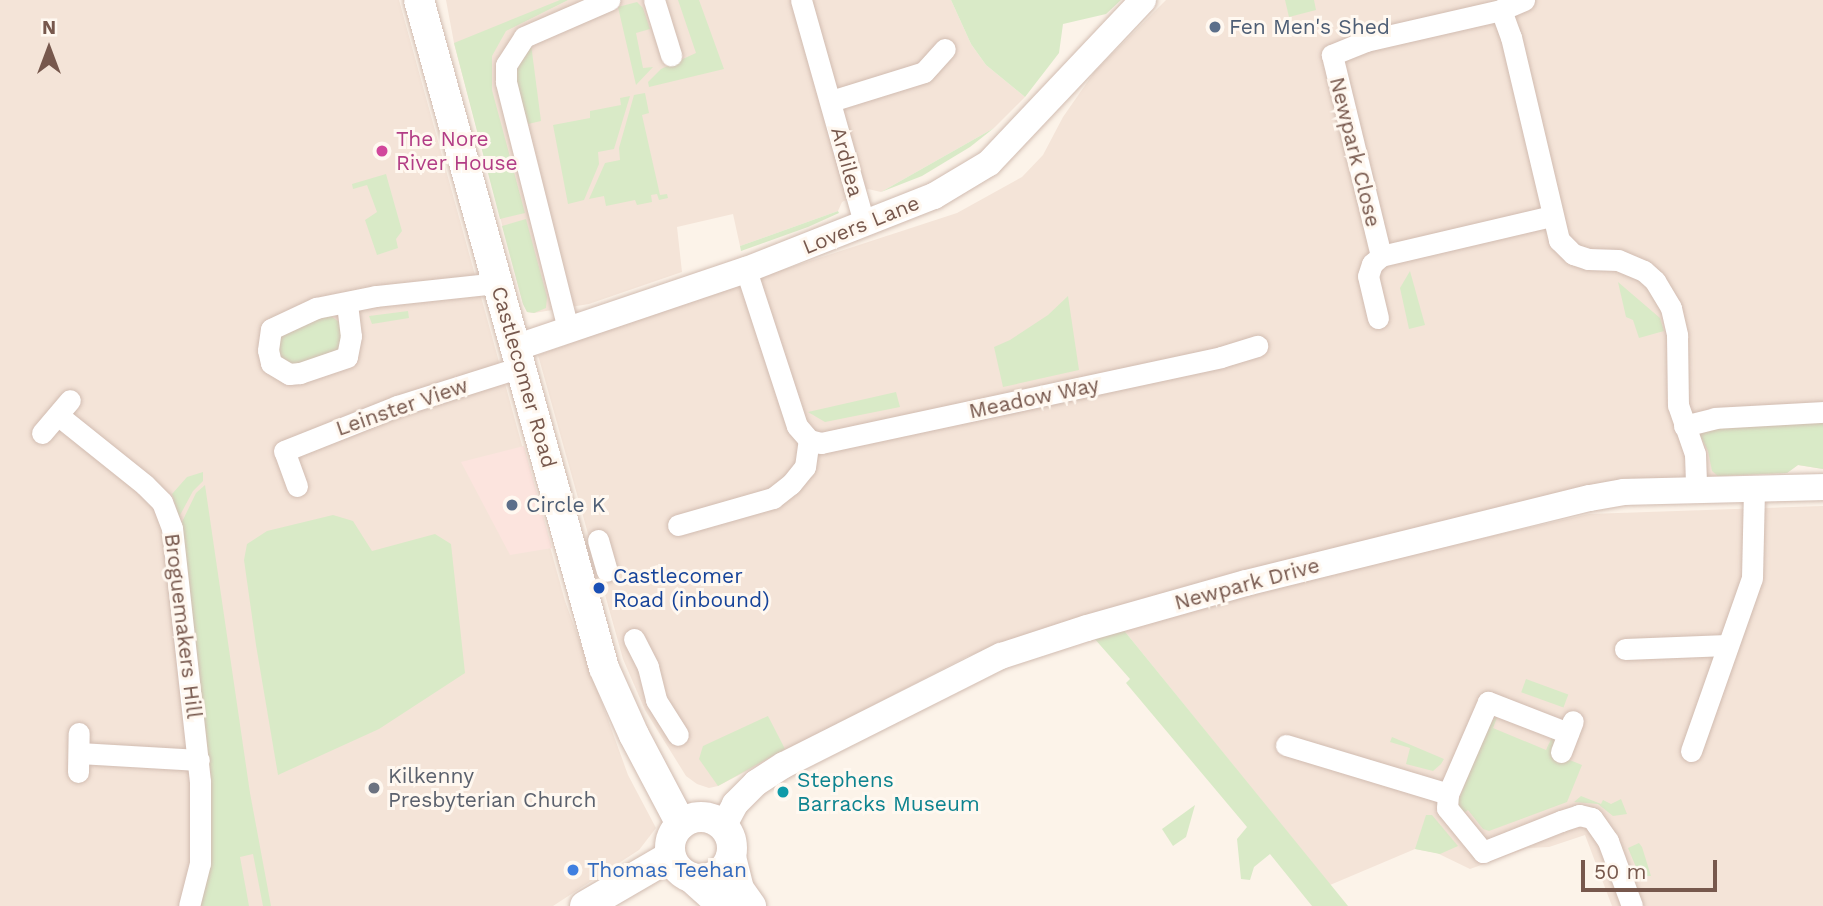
<!DOCTYPE html>
<html>
<head>
<meta charset="utf-8">
<style>
	body { margin:0 }
	#map { position:relative; width:1823px; height:906px; overflow:hidden; background:#fcf3e9; font-family:"Work Sans",sans-serif }
	div>[style] { position:absolute }
	[style*='--x'] { left:calc(var(--x)*1px); top:calc(var(--y)*1px); width:calc(var(--w)*1px); rotate:calc(var(--a)*1deg) }
	.residential>* { inset:0; background:#f4e4d8 }
	.commercial>* { inset:0; background:#fce4de }
	.green>* { inset:0; background:#d9eac7; transform-origin:0 0 }
	.roads { filter:drop-shadow(0 0 2px #d1bcb1) drop-shadow(0 0 2px #d1bcb1) }
	.minor>* { height:21px; margin:-10.5px; padding:0 10.5px; transform-origin:10.5px; border-radius:10.5px; background:#fff }
	.tertiary>* { height:26px; margin:-13px; padding:0 13px; transform-origin:13px; border-radius:13px; background:#fff }
	.secondary>* { height:30px; margin:-15px; padding:0 15px; transform-origin:15px; border-radius:15px; background:#fff }
	.secondary>.ring { margin:-15px; padding:0; box-sizing:content-box; background:none; border:30px solid #fff; border-radius:50% }
	.dots>* { width:19px; height:19px; translate:-50% -50%; box-sizing:border-box; border:4px solid #fff8f0; border-radius:50% }
	span { translate:-50% -50%; white-space:nowrap; text-align:center; line-height:1.15; -webkit-text-stroke:6px #fff8f0; paint-order:stroke }
	.service-label { font-size:21px; color:#4e5e75 }
	.left { translate:0 -50%; text-align:left }
	.hotel-label { font-size:21px; color:#b23c85 }
	.street-label { font-size:21px; color:#77584d }
	.transit-label { font-size:21px; color:#164399 }
	.worship-label { font-size:21px; color:#5b616d }
	.culture-label { font-size:21px; color:#0d838f }
	.shop-label { font-size:21px; color:#366cbe }
	.north { position:absolute; left:14px; top:14px; width:70px; height:70px; -webkit-text-stroke:5px #fff8f0; paint-order:stroke; rotate:0deg; font-size:19px; font-weight:700; line-height:28px; text-align:center; color:#77584d }
	.north::after { content:''; display:block; margin:auto; width:24px; height:32px; background:#77584d; clip-path:polygon(50% 0,100% 100%,50% 72%,0 100%) }
	.scale { position:absolute; left:1581px; top:860px; width:136px; height:32px; box-sizing:border-box; border:4px solid #77584d; border-top:0; padding-left:9px; font-size:21px; line-height:24px; white-space:nowrap; color:#77584d; -webkit-text-stroke:5px #fff8f0; paint-order:stroke }
</style>
</head>
<body>
<div id="map">
	<div class="residential">
		<div style="clip-path:polygon(0 0,399px 0,565px 601px,628px 775px,656px 828px,639px 850px,553px 906px,0 906px)"></div>
		<div style="clip-path:polygon(446px 0,951px 0,971px 44px,986px 65px,1025px 97px,994px 128px,881px 192px,868px 189px,842px 202px,838px 211px,740px 246px,733px 214px,677px 227px,682px 272px,589px 304px,534px 313px,527px 312px,523px 304px,454px 43px)"></div>
		<div style="clip-path:polygon(1166px 0,1823px 0,1823px 469px,1798px 465px,1787px 473px,1676px 478px,1019px 637px,966px 657px,718px 786px,709px 788px,697px 784px,686px 776px,645px 710px,623px 659px,538px 355px,678px 304px,957px 213px,1022px 177px,1043px 155px,1063px 117px,1095px 71px)"></div>
		<div style="clip-path:polygon(1823px 506px,1823px 906px,1612px 906px,1585px 835px,1549px 847px,1528px 848px,1470px 869px,1437px 853px,1415px 849px,1330px 885px,1122px 628px,1228px 596px,1589px 514px)"></div>
	</div>
	<div class="commercial">
		<div style="clip-path:polygon(524px 446px,552px 548px,510px 555px,461px 462px)"></div>
	</div>
	<div class="green">
		<div style="clip-path:polygon(560px 0,568px 0,506px 31px,492px 56px,492px 90px,525px 213px,500px 219px,454px 43px)"></div>
		<div style="clip-path:polygon(678px 0,699px 0,724px 69px,649px 87px,648px 82px,661px 69px,696px 53px)"></div>
		<div style="clip-path:polygon(951px 0,1121px 0,1106px 14px,1063px 24px,1059px 53px,1025px 97px,986px 65px,971px 44px)"></div>
		<div style="clip-path:polygon(1285px 0,1314px 0,1316px 10px,1289px 17px)"></div>
		<div style="clip-path:polygon(637px 2px,643px 8px,650px 29px,636px 33px,643px 68px,653px 67px,636px 85px,618px 7px)"></div>
		<div style="clip-path:polygon(531px 44px,541px 121px,528px 124px,516px 82px,516px 65px)"></div>
		<div style="clip-path:polygon(645px 93px,649px 113px,642px 115px,660px 195px,667px 194px,668px 198px,659px 200px,657px 194px,651px 195px,652px 202px,637px 205px,635px 200px,606px 206px,604px 196px,589px 199px,605px 163px,620px 160px,619px 148px,634px 95px)"></div>
		<div style="clip-path:polygon(630px 96px,614px 149px,598px 152px,599px 164px,584px 200px,568px 204px,553px 125px,590px 118px,590px 111px,621px 105px,620px 98px)"></div>
		<div style="clip-path:polygon(994px 128px,970px 147px,922px 176px,881px 192px)"></div>
		<div style="clip-path:polygon(386px 174px,402px 231px,396px 239px,398px 248px,377px 255px,365px 220px,377px 212px,367px 185px,353px 189px,352px 184px)"></div>
		<div style="clip-path:polygon(838px 211px,839px 213px,808px 227px,741px 251px,740px 246px)"></div>
		<div style="clip-path:polygon(526px 219px,547px 297px,546px 308px,534px 313px,527px 312px,523px 304px,502px 226px)"></div>
		<div style="clip-path:polygon(1410px 271px,1425px 325px,1409px 329px,1400px 288px)"></div>
		<div style="clip-path:polygon(1618px 282px,1660px 318px,1664px 331px,1639px 338px,1633px 320px,1626px 317px)"></div>
		<div style="clip-path:polygon(1068px 296px,1079px 370px,1003px 387px,994px 347px,1010px 340px,1048px 315px)"></div>
		<div style="clip-path:polygon(408px 311px,409px 318px,372px 324px,369px 316px)"></div>
		<div style="clip-path:polygon(328px 314px,342px 324px,342px 350px,299px 366px,279px 361px,277px 335px)"></div>
		<div style="clip-path:polygon(896px 392px,900px 407px,825px 422px,808px 412px)"></div>
		<div style="clip-path:polygon(1823px 419px,1823px 469px,1798px 465px,1787px 473px,1718px 476px,1712px 471px,1708px 451px,1698px 431px,1701px 428px)"></div>
		<div style="clip-path:polygon(203px 472px,203px 481px,193px 491px,179px 517px,172px 494px,187px 477px)"></div>
		<div style="clip-path:polygon(205px 485px,250px 793px,271px 906px,263px 906px,253px 854px,240px 857px,249px 906px,198px 906px,209px 846px,211px 778px,181px 524px,196px 493px)"></div>
		<div style="clip-path:polygon(333px 515px,353px 521px,372px 551px,435px 534px,451px 544px,465px 673px,379px 729px,278px 775px,256px 645px,244px 560px,247px 544px,267px 531px)"></div>
		<div style="clip-path:polygon(1122px 628px,1348px 906px,1312px 906px,1270px 854px,1254px 867px,1250px 880px,1241px 879px,1237px 839px,1247px 827px,1126px 683px,1130px 679px,1093px 637px)"></div>
		<div style="left:1526px;top:679px;width:45px;height:14px;rotate:20deg"></div>
		<div style="clip-path:polygon(1498px 715px,1493px 728px,1546px 750px,1552px 737px,1556px 740px,1555px 754px,1582px 765px,1567px 802px,1489px 831px,1483px 829px,1468px 810px,1462px 814px,1458px 802px,1487px 726px)"></div>
		<div style="clip-path:polygon(768px 716px,785px 749px,718px 786px,699px 759px,703px 746px)"></div>
		<div style="clip-path:polygon(1392px 737px,1444px 759px,1441px 764px,1433px 771px,1406px 764px,1410px 748px,1390px 742px)"></div>
		<div style="clip-path:polygon(1581px 796px,1601px 804px,1603px 800px,1611px 804px,1621px 799px,1627px 814px,1613px 816px,1598px 804px,1574px 802px)"></div>
		<div style="clip-path:polygon(1195px 805px,1186px 837px,1173px 846px,1162px 829px)"></div>
		<div style="clip-path:polygon(1426px 815px,1432px 815px,1458px 846px,1440px 854px,1415px 849px)"></div>
		<div style="clip-path:polygon(1639px 843px,1642px 847px,1651px 876px,1645px 876px,1636px 867px,1628px 848px)"></div>
	</div>
	<div class="roads">
		<div class="minor">
			<div style="--x:654;--y:0;--w:58;--a:72.8"></div>
			<div style="--x:801;--y:0;--w:232;--a:74.2"></div>
			<div style="--x:1524;--y:0;--w:25;--a:157"></div>
			<div style="--x:1501;--y:10;--w:139;--a:167.1"></div>
			<div style="--x:1366;--y:41;--w:37;--a:158"></div>
			<div style="--x:1332;--y:55;--w:207;--a:76.3"></div>
			<div style="--x:1381;--y:256;--w:175;--a:-13.2"></div>
			<div style="--x:1501;--y:10;--w:29;--a:70"></div>
			<div style="--x:1511;--y:37;--w:209;--a:76.7"></div>
			<div style="--x:1559;--y:240;--w:20;--a:45"></div>
			<div style="--x:1573;--y:254;--w:16;--a:18"></div>
			<div style="--x:1588;--y:259;--w:30;--a:2"></div>
			<div style="--x:1618;--y:260;--w:28;--a:23"></div>
			<div style="--x:1644;--y:271;--w:15;--a:42"></div>
			<div style="--x:1655;--y:281;--w:31;--a:59"></div>
			<div style="--x:1671;--y:308;--w:28;--a:77"></div>
			<div style="--x:1677;--y:335;--w:70;--a:89.2"></div>
			<div style="--x:1678;--y:405;--w:52;--a:70.9"></div>
			<div style="--x:1695;--y:454;--w:38;--a:88"></div>
			<div style="--x:831;--y:101;--w:97;--a:-17.3"></div>
			<div style="--x:924;--y:72;--w:31;--a:-48"></div>
			<div style="--x:746;--y:270;--w:164;--a:71.9"></div>
			<div style="--x:797;--y:426;--w:18;--a:49"></div>
			<div style="--x:809;--y:440;--w:12;--a:14"></div>
			<div style="--x:821;--y:443;--w:409;--a:-12.1"></div>
			<div style="--x:1221;--y:357;--w:38;--a:-17"></div>
			<div style="--x:347;--y:304;--w:32;--a:83"></div>
			<div style="--x:351;--y:336;--w:21;--a:101"></div>
			<div style="--x:347;--y:357;--w:50;--a:161.2"></div>
			<div style="--x:300;--y:373;--w:11;--a:175"></div>
			<div style="--x:289;--y:374;--w:21;--a:-149"></div>
			<div style="--x:271;--y:363;--w:13;--a:-103"></div>
			<div style="--x:268;--y:350;--w:21;--a:-82"></div>
			<div style="--x:271;--y:329;--w:50;--a:-25"></div>
			<div style="--x:316;--y:308;--w:61;--a:-11.3"></div>
			<div style="--x:376;--y:296;--w:122;--a:-6.1"></div>
			<div style="--x:1378;--y:318;--w:43;--a:-103.4"></div>
			<div style="--x:1368;--y:276;--w:13;--a:-72"></div>
			<div style="--x:1372;--y:264;--w:12;--a:-42"></div>
			<div style="--x:568;--y:329;--w:255;--a:-104.1"></div>
			<div style="--x:506;--y:82;--w:17;--a:-90"></div>
			<div style="--x:506;--y:65;--w:33;--a:-57"></div>
			<div style="--x:524;--y:37;--w:93;--a:-23.5"></div>
			<div style="--x:59;--y:416;--w:110;--a:38.7"></div>
			<div style="--x:145;--y:485;--w:24;--a:45"></div>
			<div style="--x:162;--y:502;--w:28;--a:69"></div>
			<div style="--x:172;--y:528;--w:255;--a:83.7"></div>
			<div style="--x:200;--y:781;--w:82;--a:90"></div>
			<div style="--x:200;--y:863;--w:44;--a:104.3"></div>
			<div style="--x:1684;--y:426;--w:32;--a:-14"></div>
			<div style="--x:1715;--y:418;--w:108;--a:-3.2"></div>
			<div style="--x:42;--y:433;--w:43;--a:-49.7"></div>
			<div style="--x:297;--y:486;--w:37;--a:-110"></div>
			<div style="--x:284;--y:451;--w:122;--a:-21.7"></div>
			<div style="--x:397;--y:406;--w:130;--a:-17.5"></div>
			<div style="--x:678;--y:525;--w:99;--a:-15.9"></div>
			<div style="--x:773;--y:498;--w:23;--a:-38"></div>
			<div style="--x:791;--y:484;--w:22;--a:-51"></div>
			<div style="--x:805;--y:467;--w:27;--a:-82"></div>
			<div style="--x:598;--y:540;--w:32;--a:74"></div>
			<div style="--x:634;--y:639;--w:31;--a:63"></div>
			<div style="--x:648;--y:667;--w:34;--a:76"></div>
			<div style="--x:656;--y:700;--w:41;--a:57.8"></div>
			<div style="--x:1625;--y:649;--w:102;--a:-2.2"></div>
			<div style="--x:1568;--y:733;--w:86;--a:-158.8"></div>
			<div style="--x:1488;--y:702;--w:100;--a:113.5"></div>
			<div style="--x:1448;--y:794;--w:14;--a:94"></div>
			<div style="--x:1447;--y:808;--w:57;--a:50.7"></div>
			<div style="--x:1483;--y:852;--w:84;--a:-21.7"></div>
			<div style="--x:1561;--y:821;--w:19;--a:-18"></div>
			<div style="--x:1579;--y:815;--w:13;--a:13"></div>
			<div style="--x:1592;--y:818;--w:28;--a:55"></div>
			<div style="--x:1608;--y:841;--w:69;--a:69.7"></div>
			<div style="--x:1286;--y:745;--w:169;--a:16.8"></div>
			<div style="--x:1691;--y:751;--w:183;--a:-70.6"></div>
			<div style="--x:1752;--y:578;--w:89;--a:-88.7"></div>
			<div style="--x:1561;--y:752;--w:33;--a:-69"></div>
			<div style="--x:79;--y:753;--w:120;--a:3.3"></div>
			<div style="--x:78;--y:772;--w:39;--a:-89"></div>
		</div>
		<div class="tertiary">
			<div style="--x:515;--y:348;--w:244;--a:-18.7"></div>
			<div style="--x:746;--y:270;--w:202;--a:-21.5"></div>
			<div style="--x:934;--y:196;--w:64;--a:-31"></div>
			<div style="--x:989;--y:163;--w:224;--a:-46.6"></div>
			<div style="--x:724;--y:825;--w:24;--a:-62"></div>
			<div style="--x:735;--y:804;--w:30;--a:-45"></div>
			<div style="--x:756;--y:783;--w:33;--a:-33"></div>
			<div style="--x:784;--y:765;--w:243;--a:-26.7"></div>
			<div style="--x:1001;--y:656;--w:90;--a:-18"></div>
			<div style="--x:1087;--y:628;--w:165;--a:-15.8"></div>
			<div style="--x:1246;--y:583;--w:354;--a:-13.9"></div>
			<div style="--x:1590;--y:498;--w:35;--a:-10"></div>
			<div style="--x:1624;--y:492;--w:199;--a:-1.4"></div>
		</div>
		<div class="secondary">
			<div style="--x:419;--y:0;--w:693;--a:74.52"></div>
			<div style="--x:604;--y:668;--w:73;--a:65.9"></div>
			<div style="--x:634;--y:735;--w:101;--a:62.2"></div>
			<div class="ring" style="left:670px;top:817px;width:32px;height:32px"></div>
			<div style="--x:731;--y:857;--w:33;--a:76"></div>
			<div style="--x:739;--y:889;--w:21;--a:55"></div>
			<div style="--x:692;--y:878;--w:42;--a:42.1"></div>
			<div style="--x:585;--y:906;--w:99;--a:-30.2"></div>
		</div>
	</div>
	<div class="dots">
		<div style="left:1215px;top:27px;background:#5c6f8a"></div>
		<div style="left:382px;top:151px;background:#d1479c"></div>
		<div style="left:512px;top:505px;background:#5c6f8a"></div>
		<div style="left:599px;top:588px;background:#1a4fb4"></div>
		<div style="left:374px;top:788px;background:#6b7280"></div>
		<div style="left:783px;top:792px;background:#0f9aa8"></div>
		<div style="left:573px;top:870px;background:#3f7fe0"></div>
	</div>
	<div class="service-label">
		<span class="left" style="left:1229px;top:27px">Fen Men's Shed</span>
		<span class="left" style="left:526px;top:505px">Circle K</span>
	</div>
	<div class="hotel-label">
		<span class="left" style="left:396px;top:151px">The Nore<br>River House</span>
	</div>
	<div class="street-label">
		<span style="left:1355px;top:152px;rotate:76deg">Newpark Close</span>
		<span style="left:847px;top:162px;rotate:75deg">Ardilea</span>
		<span style="left:861px;top:225px;rotate:-22deg">Lovers Lane</span>
		<span style="left:524px;top:377px;rotate:74deg">Castlecomer Road</span>
		<span style="left:1034px;top:398px;rotate:-12deg">Meadow Way</span>
		<span style="left:402px;top:407px;rotate:-19deg">Leinster View</span>
		<span style="left:1247px;top:584px;rotate:-15deg">Newpark Drive</span>
		<span style="left:183px;top:626px;rotate:83deg">Broguemakers Hill</span>
	</div>
	<div class="transit-label">
		<span class="left" style="left:613px;top:588px">Castlecomer<br>Road (inbound)</span>
	</div>
	<div class="worship-label">
		<span class="left" style="left:388px;top:788px">Kilkenny<br>Presbyterian Church</span>
	</div>
	<div class="culture-label">
		<span class="left" style="left:797px;top:792px">Stephens<br>Barracks Museum</span>
	</div>
	<div class="shop-label">
		<span class="left" style="left:587px;top:870px">Thomas Teehan</span>
	</div>
	<div class="north">N</div>
	<div class="scale">50 m</div>
</div>
</body>
</html>
